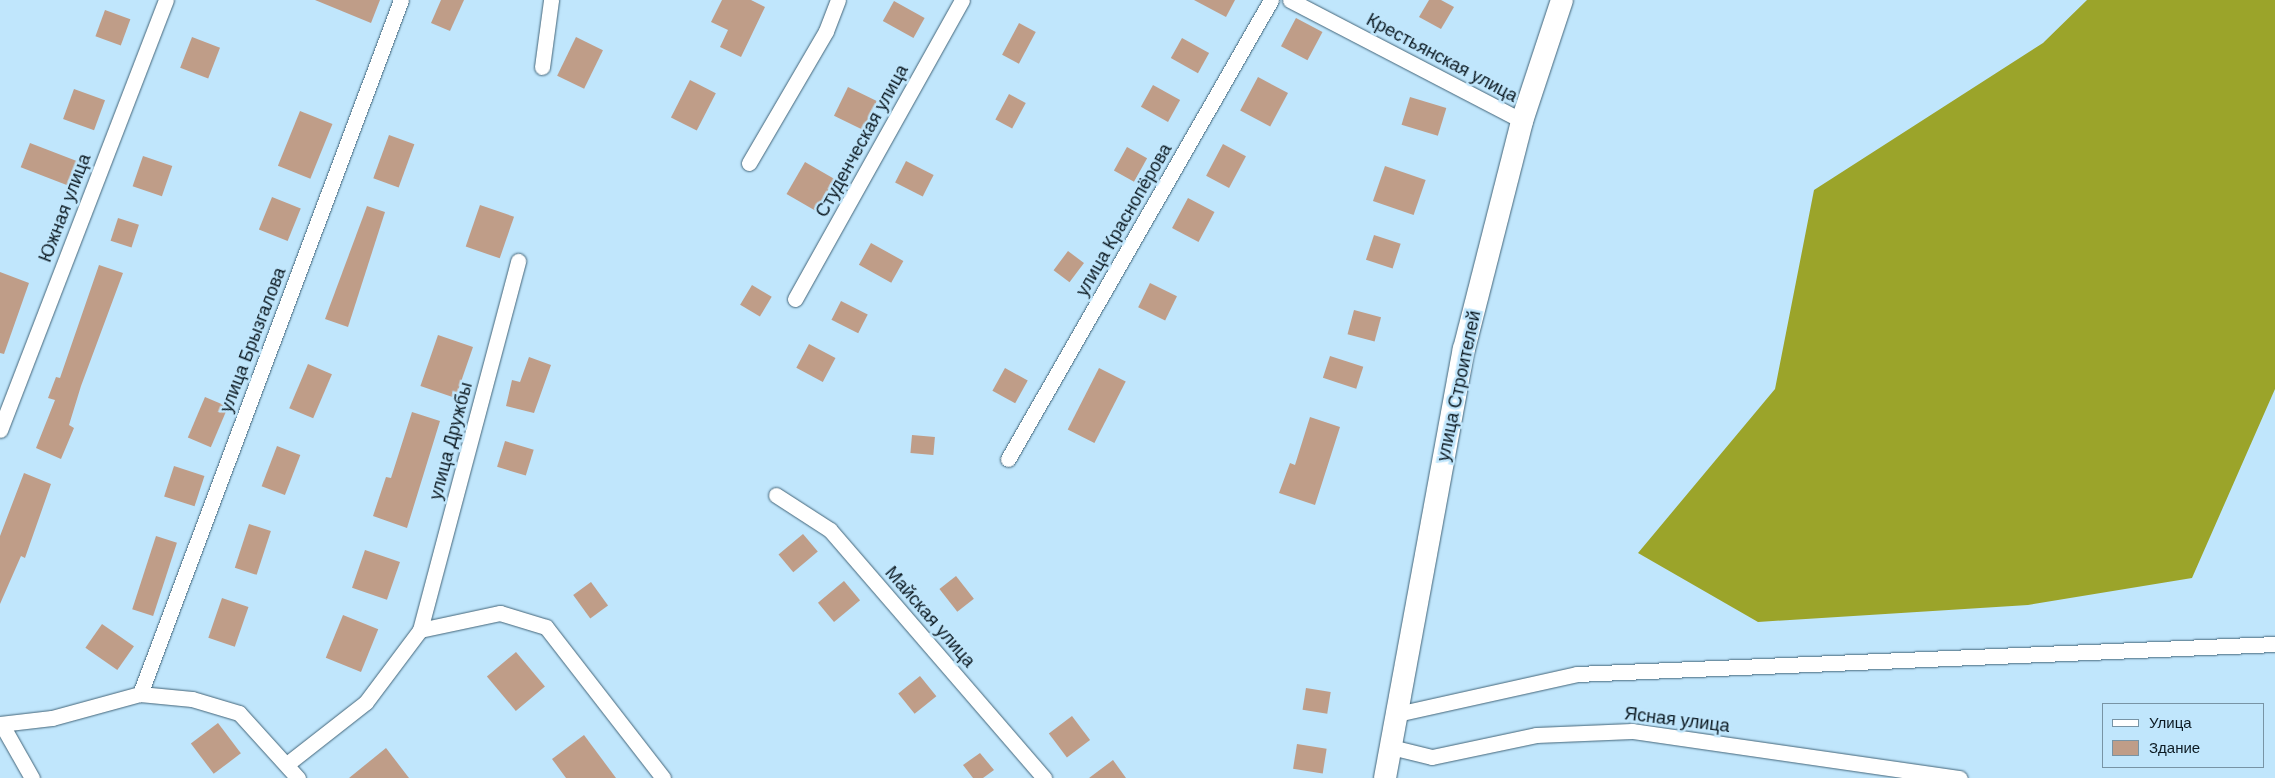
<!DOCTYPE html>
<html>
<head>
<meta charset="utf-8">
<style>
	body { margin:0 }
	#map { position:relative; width:2275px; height:778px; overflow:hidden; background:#c0e6fc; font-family:"DM Sans",sans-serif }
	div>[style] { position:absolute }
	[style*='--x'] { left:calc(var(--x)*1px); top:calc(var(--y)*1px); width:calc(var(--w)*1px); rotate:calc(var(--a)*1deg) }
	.forest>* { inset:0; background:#9ba42a }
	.building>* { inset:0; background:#bf9d88; transform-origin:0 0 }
	.roads { filter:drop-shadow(0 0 1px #436579) drop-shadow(0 0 1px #436579) }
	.street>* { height:15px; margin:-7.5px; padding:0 7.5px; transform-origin:7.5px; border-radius:7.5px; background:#fff }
	.secondary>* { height:22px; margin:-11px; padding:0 11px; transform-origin:11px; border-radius:11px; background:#fff }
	span { translate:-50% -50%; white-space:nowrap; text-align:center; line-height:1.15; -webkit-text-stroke:5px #c0e6fc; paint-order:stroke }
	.street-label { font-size:18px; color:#0c1a22 }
	.legend { position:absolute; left:2102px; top:703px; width:162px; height:65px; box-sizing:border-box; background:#c0e6fc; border:1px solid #7894a5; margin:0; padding:6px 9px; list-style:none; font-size:15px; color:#0c1a22 }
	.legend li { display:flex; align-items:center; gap:10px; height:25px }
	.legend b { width:25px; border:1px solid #7894a5 }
</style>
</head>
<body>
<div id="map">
	<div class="forest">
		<div style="clip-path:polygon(2087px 0,2275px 0,2275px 389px,2192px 578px,2028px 605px,1758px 622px,1638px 553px,1775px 389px,1814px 190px,2043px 43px)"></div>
	</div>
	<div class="building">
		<div style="clip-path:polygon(315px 0,380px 0,371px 23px)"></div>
		<div style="clip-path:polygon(441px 0,464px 0,450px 31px,431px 23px)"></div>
		<div style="clip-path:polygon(722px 0,751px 0,765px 7px,741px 57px,720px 47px,728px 30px,711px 22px)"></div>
		<div style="clip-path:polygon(1194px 0,1235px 0,1226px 17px)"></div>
		<div style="clip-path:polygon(1429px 0,1441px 0,1454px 7px,1441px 29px,1419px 17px)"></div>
		<div style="left:894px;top:1px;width:35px;height:23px;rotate:29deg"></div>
		<div style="left:105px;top:10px;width:27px;height:28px;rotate:20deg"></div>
		<div style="left:1296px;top:18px;width:30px;height:32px;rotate:28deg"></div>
		<div style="left:1019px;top:23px;width:19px;height:36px;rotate:28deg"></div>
		<div style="left:192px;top:37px;width:30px;height:33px;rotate:21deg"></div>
		<div style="left:576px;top:37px;width:30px;height:43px;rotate:26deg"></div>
		<div style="left:1182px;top:38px;width:31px;height:23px;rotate:29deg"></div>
		<div style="left:1258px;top:77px;width:34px;height:38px;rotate:28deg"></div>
		<div style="left:690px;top:80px;width:29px;height:42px;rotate:27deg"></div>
		<div style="left:1153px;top:85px;width:31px;height:25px;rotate:29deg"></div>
		<div style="left:848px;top:87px;width:32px;height:32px;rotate:26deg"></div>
		<div style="left:74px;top:89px;width:33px;height:32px;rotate:20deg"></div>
		<div style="left:1009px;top:94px;width:19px;height:29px;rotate:28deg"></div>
		<div style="left:1410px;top:97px;width:38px;height:29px;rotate:17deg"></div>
		<div style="left:300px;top:111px;width:35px;height:59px;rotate:22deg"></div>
		<div style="left:389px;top:135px;width:27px;height:46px;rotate:20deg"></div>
		<div style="left:30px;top:143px;width:50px;height:26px;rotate:21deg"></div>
		<div style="left:1223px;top:144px;width:26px;height:36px;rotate:28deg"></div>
		<div style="left:1127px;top:147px;width:23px;height:27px;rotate:29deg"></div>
		<div style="left:143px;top:156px;width:31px;height:32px;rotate:19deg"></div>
		<div style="left:906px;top:161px;width:31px;height:24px;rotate:27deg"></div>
		<div style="left:805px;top:162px;width:34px;height:37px;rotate:30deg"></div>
		<div style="left:1385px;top:166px;width:43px;height:37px;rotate:19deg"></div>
		<div style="left:272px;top:197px;width:31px;height:35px;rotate:22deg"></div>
		<div style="left:1188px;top:198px;width:30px;height:34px;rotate:28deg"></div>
		<div style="left:480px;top:205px;width:36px;height:44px;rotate:19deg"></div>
		<div style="clip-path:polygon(367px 206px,385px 212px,348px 327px,325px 319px)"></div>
		<div style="left:118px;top:218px;width:22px;height:24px;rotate:18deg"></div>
		<div style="left:1374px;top:235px;width:28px;height:26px;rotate:18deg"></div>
		<div style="left:871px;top:243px;width:37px;height:25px;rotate:29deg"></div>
		<div style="left:1068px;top:251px;width:20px;height:24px;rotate:37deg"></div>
		<div style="clip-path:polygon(99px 265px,123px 273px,81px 386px,69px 425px,74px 428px,61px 459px,36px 448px,55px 400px,48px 398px,56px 377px,60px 378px)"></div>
		<div style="clip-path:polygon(0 272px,29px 283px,4px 354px,0 353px)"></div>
		<div style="left:1150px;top:283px;width:30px;height:27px;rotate:26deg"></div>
		<div style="left:752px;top:285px;width:23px;height:23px;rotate:31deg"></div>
		<div style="left:841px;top:301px;width:30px;height:21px;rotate:27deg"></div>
		<div style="left:1354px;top:310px;width:28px;height:25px;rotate:15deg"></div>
		<div style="left:438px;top:335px;width:37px;height:54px;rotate:19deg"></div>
		<div style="left:809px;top:344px;width:30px;height:27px;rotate:28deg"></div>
		<div style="left:1330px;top:356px;width:35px;height:23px;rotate:18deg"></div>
		<div style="clip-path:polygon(529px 357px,551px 365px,534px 413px,506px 406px,512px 380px,520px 382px)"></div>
		<div style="left:308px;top:364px;width:26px;height:48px;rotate:23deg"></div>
		<div style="left:1005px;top:368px;width:26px;height:26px;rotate:29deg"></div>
		<div style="left:1099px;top:368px;width:30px;height:69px;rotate:27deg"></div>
		<div style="left:205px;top:397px;width:25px;height:44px;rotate:23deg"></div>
		<div style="clip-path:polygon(412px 412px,440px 421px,407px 528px,373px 516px,386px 477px,391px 478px)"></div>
		<div style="clip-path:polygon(1310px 417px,1340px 427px,1315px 505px,1279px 493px,1290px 463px,1295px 465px)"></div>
		<div style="left:912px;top:435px;width:23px;height:18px;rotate:5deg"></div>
		<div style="left:505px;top:441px;width:30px;height:27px;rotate:17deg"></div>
		<div style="left:277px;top:446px;width:25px;height:43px;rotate:21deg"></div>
		<div style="left:174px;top:466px;width:32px;height:32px;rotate:18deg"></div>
		<div style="clip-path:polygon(24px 473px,51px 484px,25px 558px,21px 556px,0 604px,0 536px)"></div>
		<div style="left:249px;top:524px;width:23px;height:46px;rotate:18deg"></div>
		<div style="left:803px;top:534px;width:23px;height:32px;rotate:50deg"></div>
		<div style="left:156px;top:536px;width:22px;height:77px;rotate:18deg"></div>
		<div style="left:365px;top:550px;width:37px;height:40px;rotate:19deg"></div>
		<div style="left:956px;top:576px;width:29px;height:21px;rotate:52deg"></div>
		<div style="left:844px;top:581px;width:25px;height:34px;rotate:50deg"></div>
		<div style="left:591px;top:582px;width:29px;height:22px;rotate:54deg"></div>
		<div style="left:222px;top:598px;width:28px;height:42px;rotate:19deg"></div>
		<div style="left:343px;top:615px;width:38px;height:46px;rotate:22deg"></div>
		<div style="left:102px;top:624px;width:39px;height:29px;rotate:35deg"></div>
		<div style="left:516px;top:652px;width:45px;height:38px;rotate:50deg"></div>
		<div style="left:920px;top:676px;width:26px;height:28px;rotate:51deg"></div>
		<div style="left:1306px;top:688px;width:25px;height:22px;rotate:9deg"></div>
		<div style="left:1072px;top:716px;width:30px;height:29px;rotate:53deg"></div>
		<div style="left:218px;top:723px;width:38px;height:34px;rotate:53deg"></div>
		<div style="clip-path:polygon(584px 735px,616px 778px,566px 778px,552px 759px)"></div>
		<div style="left:1297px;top:744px;width:30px;height:25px;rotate:9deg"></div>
		<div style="clip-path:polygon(386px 748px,409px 778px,349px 778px)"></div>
		<div style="clip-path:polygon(980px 753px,994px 770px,983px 778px,973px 778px,963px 765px)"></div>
		<div style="clip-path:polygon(1113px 760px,1126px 778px,1089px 778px)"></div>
	</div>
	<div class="roads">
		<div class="street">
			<div style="--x:1290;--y:0;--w:262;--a:27.5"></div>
			<div style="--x:542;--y:67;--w:68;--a:-82.3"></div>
			<div style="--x:749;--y:163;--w:153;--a:-59.7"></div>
			<div style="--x:826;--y:31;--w:33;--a:-69"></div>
			<div style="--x:795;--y:299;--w:342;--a:-60.8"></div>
			<div style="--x:0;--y:430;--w:461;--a:-68.9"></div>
			<div style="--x:1008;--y:459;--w:529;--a:-60.19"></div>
			<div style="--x:776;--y:495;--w:64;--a:32.9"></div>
			<div style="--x:830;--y:530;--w:328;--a:49.2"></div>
			<div style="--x:420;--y:630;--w:382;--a:-75.1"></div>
			<div style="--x:140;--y:694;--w:741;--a:-69.39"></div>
			<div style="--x:1397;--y:714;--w:184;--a:-12.5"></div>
			<div style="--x:1577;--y:674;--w:699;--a:-2.46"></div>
			<div style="--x:0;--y:724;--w:52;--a:-6.6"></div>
			<div style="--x:52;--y:718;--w:91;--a:-15.3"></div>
			<div style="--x:140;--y:694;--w:52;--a:5.5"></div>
			<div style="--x:192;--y:699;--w:49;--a:16.6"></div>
			<div style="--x:239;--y:713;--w:88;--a:47.8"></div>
			<div style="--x:2;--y:725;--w:61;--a:60.5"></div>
			<div style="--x:1391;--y:747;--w:42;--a:13.7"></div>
			<div style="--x:1432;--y:757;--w:106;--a:-11.9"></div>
			<div style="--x:1536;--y:735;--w:96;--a:-2.4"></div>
			<div style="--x:1632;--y:731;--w:331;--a:8.2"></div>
			<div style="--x:287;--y:764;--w:100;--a:-38.1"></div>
			<div style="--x:366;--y:702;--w:90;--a:-53.1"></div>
			<div style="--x:420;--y:630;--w:82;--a:-12"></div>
			<div style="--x:500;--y:613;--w:48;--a:16.9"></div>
			<div style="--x:546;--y:627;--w:191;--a:52.2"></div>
		</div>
		<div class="secondary">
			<div style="--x:1385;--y:778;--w:436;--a:-79.6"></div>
			<div style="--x:1464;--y:349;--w:235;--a:-75.7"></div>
			<div style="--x:1522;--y:121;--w:127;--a:-71.7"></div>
		</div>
	</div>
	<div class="street-label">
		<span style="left:1442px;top:58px;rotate:28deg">Крестьянская улица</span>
		<span style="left:862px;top:141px;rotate:-61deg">Студенческая улица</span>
		<span style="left:65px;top:208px;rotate:-69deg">Южная улица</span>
		<span style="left:1124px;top:220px;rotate:-60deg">улица Краснопёрова</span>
		<span style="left:253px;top:340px;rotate:-69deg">улица Брызгалова</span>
		<span style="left:1459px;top:386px;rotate:-78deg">улица Строителей</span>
		<span style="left:451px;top:441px;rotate:-75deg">улица Дружбы</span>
		<span style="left:930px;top:617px;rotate:49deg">Майская улица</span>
		<span style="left:1677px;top:720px;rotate:7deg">Ясная улица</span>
	</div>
	<ul class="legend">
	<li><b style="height:6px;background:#fff"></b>Улица</li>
	<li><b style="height:14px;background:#bf9d88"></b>Здание</li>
	</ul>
</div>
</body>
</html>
